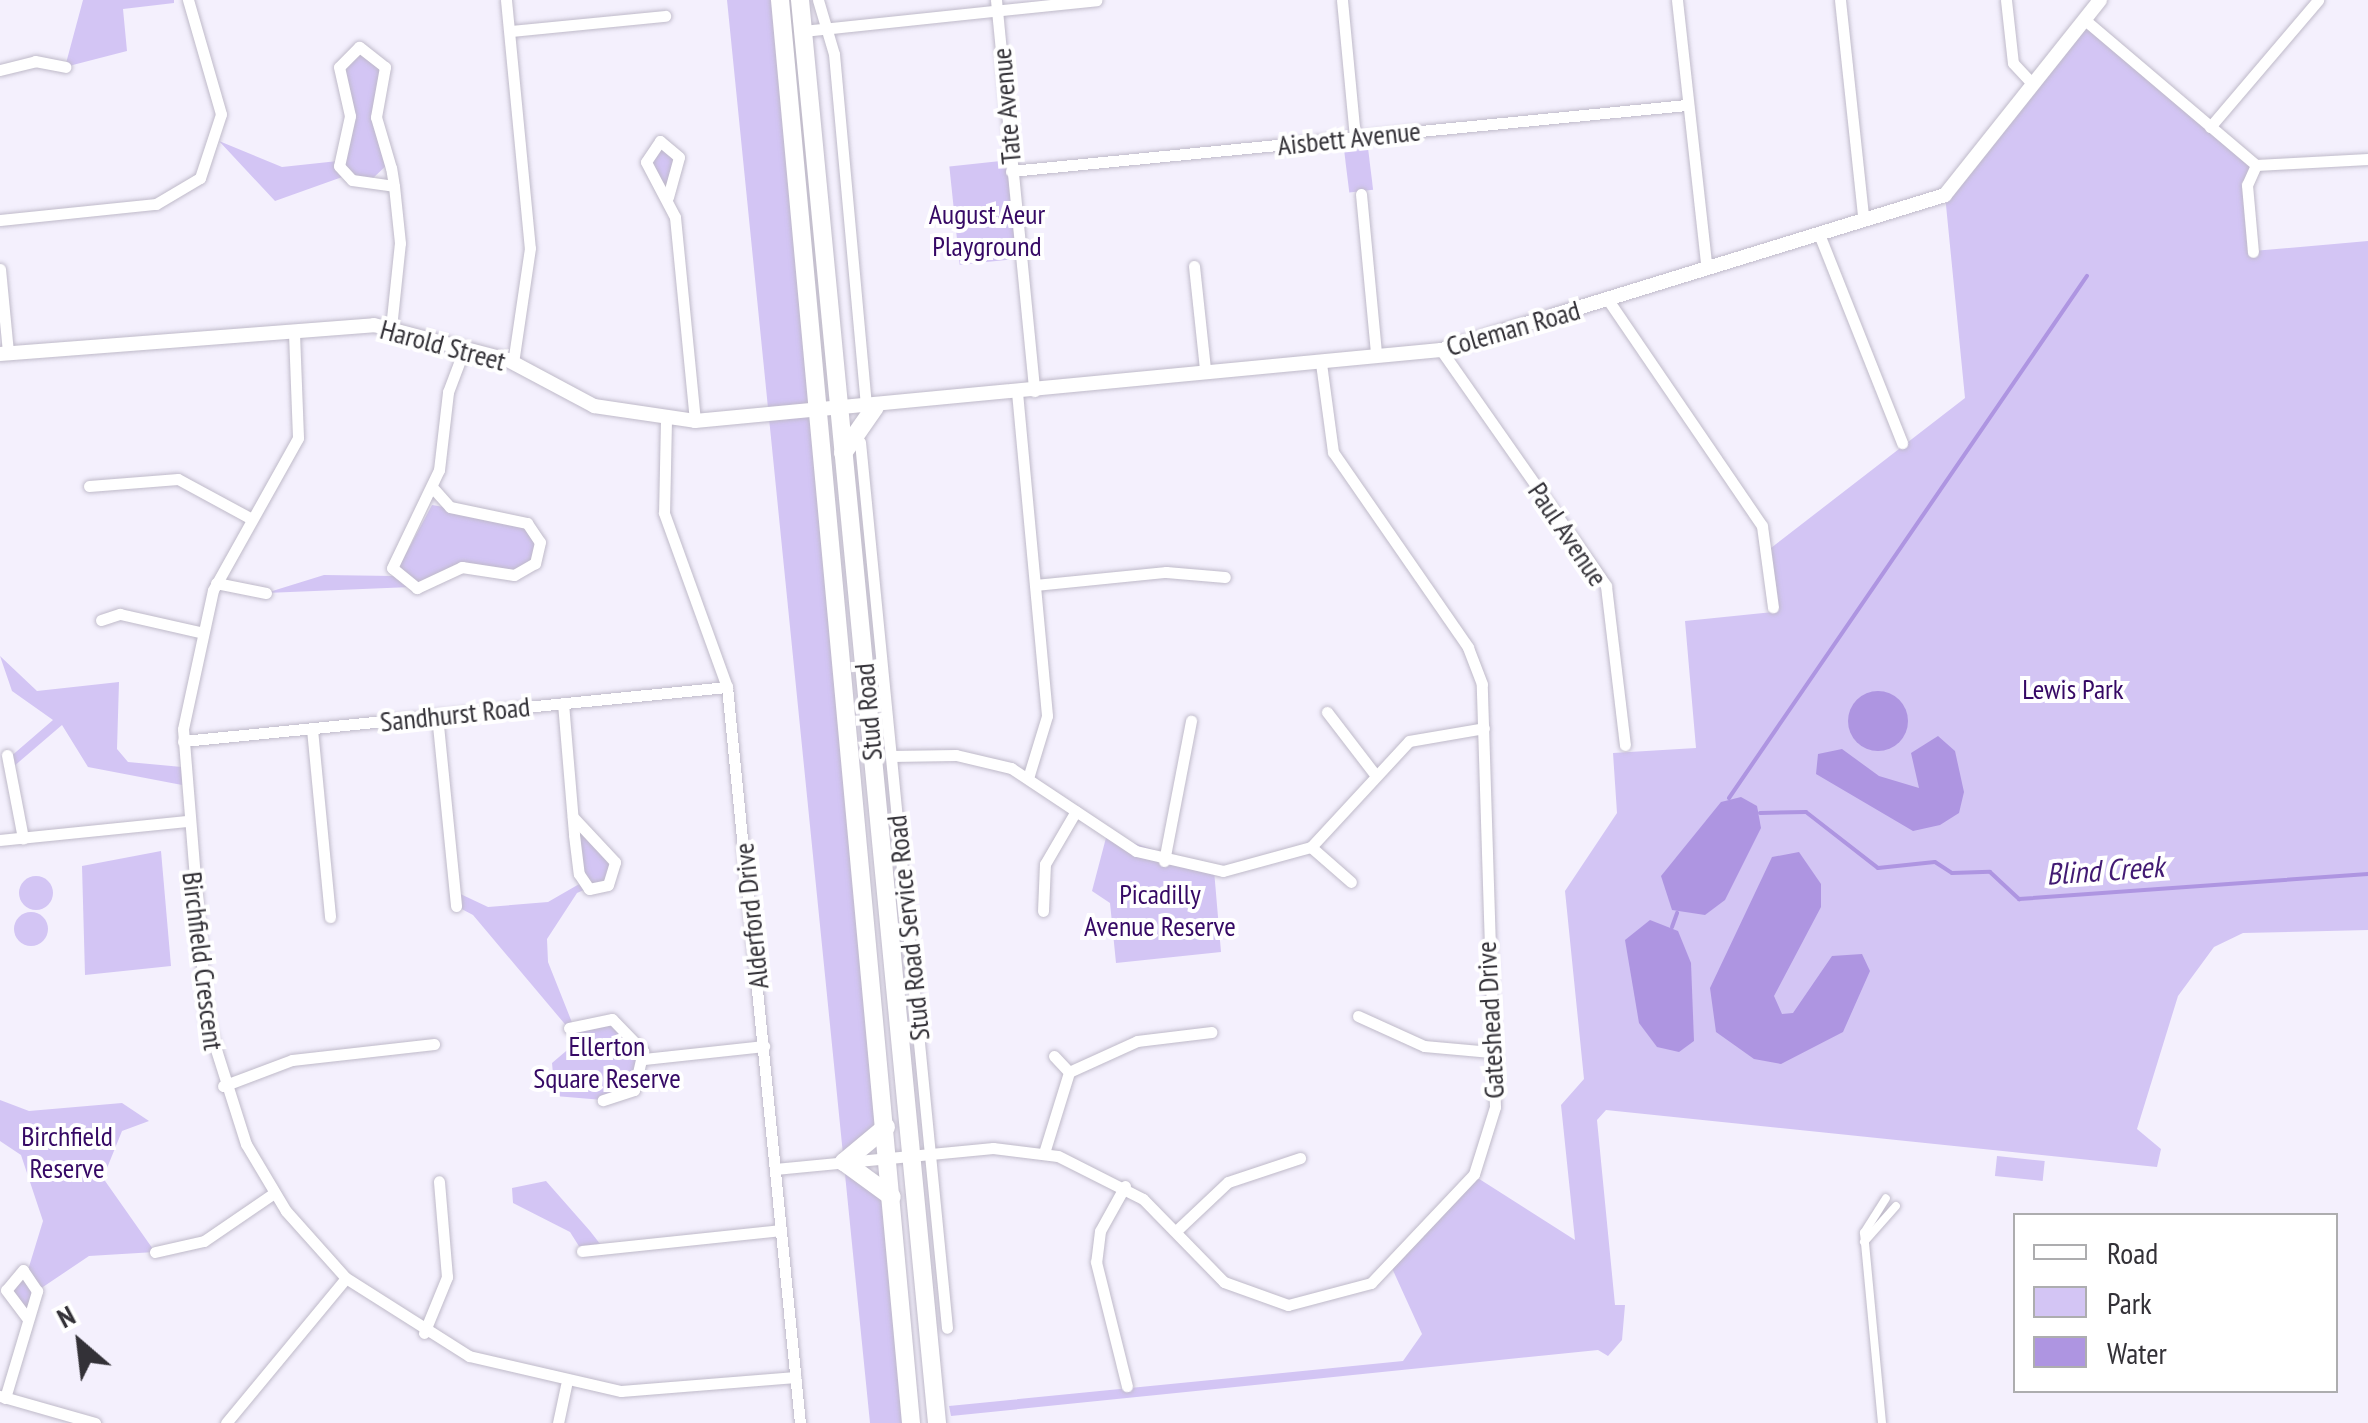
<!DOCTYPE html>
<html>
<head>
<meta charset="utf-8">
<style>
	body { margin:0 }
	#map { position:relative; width:2368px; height:1423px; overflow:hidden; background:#f4f0fd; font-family:"PT Sans Narrow",sans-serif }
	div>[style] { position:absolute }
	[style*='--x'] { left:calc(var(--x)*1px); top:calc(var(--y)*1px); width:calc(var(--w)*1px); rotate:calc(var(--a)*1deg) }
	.green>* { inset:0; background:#d3c5f4; transform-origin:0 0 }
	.round { border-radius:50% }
	.water>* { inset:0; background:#ae95e1 }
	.stream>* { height:4px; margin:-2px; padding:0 2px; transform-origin:2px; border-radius:2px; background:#ae95e1 }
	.roads { filter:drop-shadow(0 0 2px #bfbac9) drop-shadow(0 0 2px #bfbac9) }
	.pedestrian>* { height:8px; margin:-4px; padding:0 4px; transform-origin:4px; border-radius:4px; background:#fff }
	.minor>* { height:11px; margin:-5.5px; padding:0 5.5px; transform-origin:5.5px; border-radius:5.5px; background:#fff }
	.tertiary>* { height:14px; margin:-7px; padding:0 7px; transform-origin:7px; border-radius:7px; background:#fff }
	.primary>* { height:18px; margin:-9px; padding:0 9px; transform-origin:9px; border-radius:9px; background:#fff }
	span { translate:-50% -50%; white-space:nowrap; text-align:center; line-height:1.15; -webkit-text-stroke:8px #fff; paint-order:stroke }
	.street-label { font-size:28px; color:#333137 }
	.park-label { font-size:28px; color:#360965 }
	.water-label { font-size:30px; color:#421a73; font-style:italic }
	.legend { position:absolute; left:2013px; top:1213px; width:325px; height:180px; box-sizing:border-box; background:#fff; border:2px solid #adadaf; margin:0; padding:12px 18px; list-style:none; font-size:30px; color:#333137 }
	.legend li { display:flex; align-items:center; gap:20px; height:50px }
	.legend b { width:50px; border:2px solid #adadaf }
	.north { position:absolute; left:30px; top:1293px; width:100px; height:100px; -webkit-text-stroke:8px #fff; paint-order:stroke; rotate:332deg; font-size:28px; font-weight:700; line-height:40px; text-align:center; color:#333137 }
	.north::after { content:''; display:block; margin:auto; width:35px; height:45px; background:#333137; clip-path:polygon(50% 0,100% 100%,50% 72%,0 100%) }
</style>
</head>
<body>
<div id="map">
	<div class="green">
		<div style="clip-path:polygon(83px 0,174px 0,174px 3px,123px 9px,127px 51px,65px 67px)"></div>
		<div style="clip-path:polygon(727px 0,778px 0,886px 1127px,845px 1162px,882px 1184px,911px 1423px,870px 1423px)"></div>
		<div style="clip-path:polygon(2085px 20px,2256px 165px,2248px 181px,2253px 251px,2368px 241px,2368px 930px,2243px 933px,2214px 947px,2178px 996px,2137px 1129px,2161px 1149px,2157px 1167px,1606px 1110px,1597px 1120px,1615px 1305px,1625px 1305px,1622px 1340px,1608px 1356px,1598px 1350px,951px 1416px,949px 1406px,1403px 1361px,1422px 1334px,1391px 1266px,1473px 1175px,1575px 1240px,1561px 1105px,1584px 1079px,1565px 891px,1617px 813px,1613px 753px,1696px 748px,1685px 621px,1773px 612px,1767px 551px,1965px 398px,1945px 195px)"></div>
		<div style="clip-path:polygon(366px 46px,383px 62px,377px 95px,390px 162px,371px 180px,345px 176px,275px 201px,219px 141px,282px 167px,338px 161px,348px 130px,340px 72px)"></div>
		<div style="clip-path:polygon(650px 146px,678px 152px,668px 197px,650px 177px)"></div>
		<div style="left:1368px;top:148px;width:42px;height:24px;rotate:83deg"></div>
		<div style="left:1010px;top:160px;width:99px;height:61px;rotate:84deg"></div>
		<div style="clip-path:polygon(432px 505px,521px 520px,540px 542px,524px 572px,475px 566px,411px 587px,266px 593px,324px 575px,394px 576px)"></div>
		<div style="clip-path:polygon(0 656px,37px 691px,119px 682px,117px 749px,128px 762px,182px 767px,182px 785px,88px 767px,62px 725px,13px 767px,9px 758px,53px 720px,12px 691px)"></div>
		<div style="clip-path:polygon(573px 817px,617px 875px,577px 893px,547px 939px,548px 962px,573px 1025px,612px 1019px,639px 1044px,638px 1084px,603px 1100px,555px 1096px,552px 1063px,572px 1046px,569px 1029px,473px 915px,456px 906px,454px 891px,488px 907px,548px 902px,581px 883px)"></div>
		<div style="clip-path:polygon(1107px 834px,1214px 870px,1221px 952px,1116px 963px,1110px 903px,1092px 891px)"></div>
		<div style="clip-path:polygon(161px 851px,171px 966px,85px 975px,82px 866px)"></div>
		<div class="round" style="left:19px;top:876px;width:34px;height:34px"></div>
		<div class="round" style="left:14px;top:912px;width:34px;height:34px"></div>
		<div style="clip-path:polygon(0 1100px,29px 1111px,122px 1103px,149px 1121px,122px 1131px,103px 1178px,155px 1252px,89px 1256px,37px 1291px,27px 1318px,6px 1282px,28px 1270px,43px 1221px,21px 1155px,0 1141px)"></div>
		<div style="left:1997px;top:1156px;width:48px;height:20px;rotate:6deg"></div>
		<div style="clip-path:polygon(546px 1181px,590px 1231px,604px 1249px,582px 1251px,570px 1232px,513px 1203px,512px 1188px)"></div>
	</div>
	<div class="water">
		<div class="round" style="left:1848px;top:691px;width:60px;height:60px"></div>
		<div style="clip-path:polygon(1938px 736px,1955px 751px,1964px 792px,1959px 813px,1940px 825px,1913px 831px,1816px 774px,1818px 754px,1842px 749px,1879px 776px,1919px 788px,1911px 753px)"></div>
		<div style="clip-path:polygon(1741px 797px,1757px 806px,1761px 828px,1725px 900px,1705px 915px,1672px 910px,1661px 876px,1721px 802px)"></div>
		<div style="clip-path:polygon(1799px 852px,1821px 884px,1821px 907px,1774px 996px,1782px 1014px,1793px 1013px,1832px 956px,1862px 954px,1870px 971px,1843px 1032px,1781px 1064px,1754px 1059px,1716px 1032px,1710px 988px,1772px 857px)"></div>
		<div style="clip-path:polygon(1650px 920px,1678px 931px,1691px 963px,1694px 1041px,1679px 1052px,1657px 1047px,1639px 1023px,1625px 940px)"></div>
	</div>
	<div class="stream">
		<div style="--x:1729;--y:798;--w:633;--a:-55.56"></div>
		<div style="--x:1760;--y:813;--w:46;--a:-1.2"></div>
		<div style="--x:1806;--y:812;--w:91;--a:37.9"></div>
		<div style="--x:1878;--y:868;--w:57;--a:-6"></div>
		<div style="--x:1935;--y:862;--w:20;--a:33"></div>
		<div style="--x:1952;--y:873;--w:38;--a:-2"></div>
		<div style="--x:1990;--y:872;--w:40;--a:43"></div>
		<div style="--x:2019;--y:899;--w:350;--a:-4.1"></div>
		<div style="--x:1672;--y:927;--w:15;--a:-70"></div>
	</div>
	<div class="roads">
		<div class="pedestrian">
			<div style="--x:1864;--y:1242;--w:48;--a:-48.4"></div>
			<div style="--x:1882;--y:1423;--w:191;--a:-95.4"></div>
			<div style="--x:1864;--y:1233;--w:41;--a:-57.8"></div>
		</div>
		<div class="minor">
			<div style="--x:506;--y:0;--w:249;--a:84.5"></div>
			<div style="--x:530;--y:248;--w:116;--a:98.4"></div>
			<div style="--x:818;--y:0;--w:56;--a:73.5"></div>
			<div style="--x:834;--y:54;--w:354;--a:84.8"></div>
			<div style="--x:996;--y:0;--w:393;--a:84.4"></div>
			<div style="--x:1342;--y:0;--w:139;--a:84.6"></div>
			<div style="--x:1677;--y:0;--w:266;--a:83.7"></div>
			<div style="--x:1840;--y:0;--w:216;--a:83.9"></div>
			<div style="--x:2006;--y:0;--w:63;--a:83.7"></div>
			<div style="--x:2013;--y:63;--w:26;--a:47"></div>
			<div style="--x:2085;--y:20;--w:224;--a:40.3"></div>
			<div style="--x:2256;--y:165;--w:22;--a:114"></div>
			<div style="--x:2247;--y:185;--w:67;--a:84.9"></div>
			<div style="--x:511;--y:31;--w:155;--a:-5.6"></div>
			<div style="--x:803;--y:31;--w:295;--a:-6"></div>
			<div style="--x:0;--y:70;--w:36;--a:-14"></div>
			<div style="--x:35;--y:61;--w:31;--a:11"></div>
			<div style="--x:2210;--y:127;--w:167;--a:-49.6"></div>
			<div style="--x:2256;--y:165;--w:112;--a:-3.1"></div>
			<div style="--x:1011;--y:171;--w:679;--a:-5.58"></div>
			<div style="--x:1361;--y:194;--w:159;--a:84.6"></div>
			<div style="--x:668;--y:197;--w:41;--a:-74.6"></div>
			<div style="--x:679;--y:157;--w:25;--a:-140"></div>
			<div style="--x:660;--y:141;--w:25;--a:124"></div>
			<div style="--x:646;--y:162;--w:62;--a:62.2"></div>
			<div style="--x:675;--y:217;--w:205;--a:84.4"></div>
			<div style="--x:0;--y:220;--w:157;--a:-5.9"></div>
			<div style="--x:156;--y:204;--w:51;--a:-30.6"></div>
			<div style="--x:200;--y:178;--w:67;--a:-71.8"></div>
			<div style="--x:221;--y:114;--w:119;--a:-106.1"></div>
			<div style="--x:1819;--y:234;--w:225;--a:68.3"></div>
			<div style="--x:1194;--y:266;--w:104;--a:83.9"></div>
			<div style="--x:0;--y:269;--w:83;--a:84.5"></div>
			<div style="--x:1608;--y:300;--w:273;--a:55.7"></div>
			<div style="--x:1762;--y:526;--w:82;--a:82.3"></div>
			<div style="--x:391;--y:328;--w:85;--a:-84"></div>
			<div style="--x:400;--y:243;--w:57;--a:-96"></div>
			<div style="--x:394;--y:186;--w:18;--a:-99"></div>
			<div style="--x:391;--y:168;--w:53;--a:-106.4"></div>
			<div style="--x:376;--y:117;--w:51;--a:-79.8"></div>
			<div style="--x:385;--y:67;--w:33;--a:-142"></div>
			<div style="--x:359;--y:47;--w:28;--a:135"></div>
			<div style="--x:339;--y:67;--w:50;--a:77.3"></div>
			<div style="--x:350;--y:116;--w:51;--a:102.4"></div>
			<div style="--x:339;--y:166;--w:19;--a:47"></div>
			<div style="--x:352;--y:180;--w:42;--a:8.1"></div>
			<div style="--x:294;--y:333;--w:105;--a:87.8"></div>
			<div style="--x:298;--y:438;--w:174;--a:119.2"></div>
			<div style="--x:213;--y:590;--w:142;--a:102.2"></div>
			<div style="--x:183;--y:729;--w:290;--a:85.4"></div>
			<div style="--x:206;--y:1018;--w:132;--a:72.4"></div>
			<div style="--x:246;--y:1144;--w:78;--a:59.2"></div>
			<div style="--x:286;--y:1211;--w:90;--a:48.2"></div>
			<div style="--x:346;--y:1278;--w:146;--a:32.4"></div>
			<div style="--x:469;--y:1356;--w:156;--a:13"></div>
			<div style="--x:621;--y:1391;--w:175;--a:-4.6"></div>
			<div style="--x:1441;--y:350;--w:288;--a:55"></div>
			<div style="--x:1606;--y:586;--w:160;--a:83.2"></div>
			<div style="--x:1017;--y:392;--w:325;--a:84.7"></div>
			<div style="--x:1047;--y:716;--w:62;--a:107"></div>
			<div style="--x:666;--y:420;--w:93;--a:91.2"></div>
			<div style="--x:664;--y:513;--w:185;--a:70.1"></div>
			<div style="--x:727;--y:687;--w:740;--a:84.34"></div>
			<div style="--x:860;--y:442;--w:890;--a:84.39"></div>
			<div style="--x:89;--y:486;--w:89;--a:-4.5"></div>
			<div style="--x:178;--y:479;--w:80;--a:28.5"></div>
			<div style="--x:432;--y:487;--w:27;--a:48"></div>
			<div style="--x:450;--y:507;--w:79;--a:11.7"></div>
			<div style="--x:527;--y:523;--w:23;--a:56"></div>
			<div style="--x:540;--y:542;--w:22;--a:103"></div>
			<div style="--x:535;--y:563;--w:24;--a:150"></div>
			<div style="--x:514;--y:575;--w:53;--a:-171.3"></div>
			<div style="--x:462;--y:567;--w:50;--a:155"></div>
			<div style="--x:417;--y:588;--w:32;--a:-141"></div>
			<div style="--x:392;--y:568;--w:109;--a:-64.4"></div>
			<div style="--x:439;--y:470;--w:79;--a:-83.4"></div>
			<div style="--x:448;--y:392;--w:48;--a:-69.3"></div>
			<div style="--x:216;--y:583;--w:51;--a:11.3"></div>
			<div style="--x:1035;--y:585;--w:132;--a:-5.7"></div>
			<div style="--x:1166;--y:572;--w:59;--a:4.8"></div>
			<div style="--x:101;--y:620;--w:20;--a:-18"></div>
			<div style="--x:120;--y:614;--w:82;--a:12.7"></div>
			<div style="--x:563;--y:703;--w:132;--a:85.2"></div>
			<div style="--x:574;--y:835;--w:39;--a:83"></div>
			<div style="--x:579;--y:874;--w:18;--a:56"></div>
			<div style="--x:589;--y:889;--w:19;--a:-12"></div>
			<div style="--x:608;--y:885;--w:24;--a:-73"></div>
			<div style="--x:615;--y:862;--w:62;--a:-133"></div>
			<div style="--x:1327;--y:712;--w:76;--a:52.5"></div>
			<div style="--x:437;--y:715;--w:192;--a:84.3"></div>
			<div style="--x:312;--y:729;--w:189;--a:84.5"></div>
			<div style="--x:183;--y:741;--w:547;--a:-5.67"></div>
			<div style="--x:7;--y:755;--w:85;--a:79.1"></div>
			<div style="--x:891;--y:756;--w:65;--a:-0.9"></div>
			<div style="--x:956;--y:755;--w:57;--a:13.3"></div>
			<div style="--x:1011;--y:768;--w:150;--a:33.6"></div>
			<div style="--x:1136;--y:851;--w:89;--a:12.9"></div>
			<div style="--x:1223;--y:871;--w:91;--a:-15.3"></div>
			<div style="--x:1311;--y:847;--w:144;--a:-47.2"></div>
			<div style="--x:1409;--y:741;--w:76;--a:-9.8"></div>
			<div style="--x:0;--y:840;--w:187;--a:-5.8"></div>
			<div style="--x:1311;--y:847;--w:53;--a:41.2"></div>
			<div style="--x:1164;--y:861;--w:143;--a:-79.1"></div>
			<div style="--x:1043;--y:911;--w:47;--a:-87.6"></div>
			<div style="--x:1045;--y:864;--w:61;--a:-59.7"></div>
			<div style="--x:1358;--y:1016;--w:72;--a:24.4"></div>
			<div style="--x:1424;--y:1046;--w:67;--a:5.1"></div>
			<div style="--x:569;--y:1028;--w:44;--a:-11.8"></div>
			<div style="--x:612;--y:1019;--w:45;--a:45.9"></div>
			<div style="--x:643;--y:1051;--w:40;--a:103"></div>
			<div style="--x:634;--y:1090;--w:33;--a:162"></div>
			<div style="--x:1054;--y:1056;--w:22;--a:47"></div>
			<div style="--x:644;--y:1059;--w:121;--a:-6.2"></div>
			<div style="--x:223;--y:1086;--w:74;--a:-20.6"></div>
			<div style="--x:292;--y:1060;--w:143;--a:-6.4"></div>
			<div style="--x:1044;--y:1153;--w:85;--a:-72.8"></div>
			<div style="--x:1069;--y:1072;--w:75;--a:-24.5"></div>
			<div style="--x:1137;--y:1041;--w:75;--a:-6.9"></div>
			<div style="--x:775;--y:1169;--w:219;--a:-5.5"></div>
			<div style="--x:993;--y:1148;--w:65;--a:7"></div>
			<div style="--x:1058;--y:1156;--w:95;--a:26.8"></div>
			<div style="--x:1143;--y:1199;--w:116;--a:45.7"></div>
			<div style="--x:1224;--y:1282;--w:68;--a:19.8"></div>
			<div style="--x:1288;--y:1305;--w:86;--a:-14.8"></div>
			<div style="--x:1371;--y:1283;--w:150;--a:-46.6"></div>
			<div style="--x:1474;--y:1174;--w:70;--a:-72.6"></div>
			<div style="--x:1495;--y:1107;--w:423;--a:-91.8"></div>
			<div style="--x:1482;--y:684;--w:40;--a:-111"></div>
			<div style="--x:1468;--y:647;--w:237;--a:-124.7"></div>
			<div style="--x:1333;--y:452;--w:90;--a:-97.7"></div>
			<div style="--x:1125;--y:1186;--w:51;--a:119.1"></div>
			<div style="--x:1100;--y:1231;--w:31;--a:97"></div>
			<div style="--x:1096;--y:1262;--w:128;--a:76"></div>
			<div style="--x:1176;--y:1231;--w:71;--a:-43.3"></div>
			<div style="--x:1228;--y:1182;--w:76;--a:-18.4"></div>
			<div style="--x:582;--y:1251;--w:200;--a:-6"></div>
			<div style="--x:155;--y:1252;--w:50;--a:-12.7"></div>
			<div style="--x:204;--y:1241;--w:85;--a:-34.4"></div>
			<div style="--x:424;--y:1333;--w:61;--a:-67.7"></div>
			<div style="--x:447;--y:1277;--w:96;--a:-94.8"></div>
			<div style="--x:0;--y:1396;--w:99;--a:15.9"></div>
			<div style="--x:5;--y:1398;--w:112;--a:-73.3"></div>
			<div style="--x:37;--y:1291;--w:25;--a:-124"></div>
			<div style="--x:23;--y:1270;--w:26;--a:130"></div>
			<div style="--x:6;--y:1290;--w:35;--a:53"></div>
			<div style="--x:226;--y:1423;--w:188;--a:-50.4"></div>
			<div style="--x:558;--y:1423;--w:39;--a:-78"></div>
		</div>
		<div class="tertiary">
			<div style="--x:0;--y:354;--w:375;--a:-4.4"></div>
			<div style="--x:374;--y:325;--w:138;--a:14.6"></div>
			<div style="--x:508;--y:360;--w:98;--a:28.1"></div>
			<div style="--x:594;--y:406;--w:102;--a:8.4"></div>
			<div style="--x:695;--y:421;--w:749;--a:-5.44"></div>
			<div style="--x:1441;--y:350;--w:527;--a:-17.09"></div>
			<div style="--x:1945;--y:195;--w:249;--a:-51.5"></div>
		</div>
		<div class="primary">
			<div style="--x:780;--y:0;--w:1429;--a:84.74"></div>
			<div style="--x:800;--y:0;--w:1430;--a:84.5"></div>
			<div style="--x:843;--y:453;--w:56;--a:-55.2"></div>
			<div style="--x:886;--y:1127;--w:55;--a:140.2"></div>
			<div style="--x:844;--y:1162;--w:59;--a:36.1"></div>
		</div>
	</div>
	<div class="street-label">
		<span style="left:1006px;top:106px;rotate:-95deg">Tate Avenue</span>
		<span style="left:1349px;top:138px;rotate:-6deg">Aisbett Avenue</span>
		<span style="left:1513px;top:328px;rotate:-16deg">Coleman Road</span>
		<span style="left:443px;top:345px;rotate:15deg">Harold Street</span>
		<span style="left:1568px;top:534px;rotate:56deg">Paul Avenue</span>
		<span style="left:868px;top:712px;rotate:-95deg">Stud Road</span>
		<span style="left:455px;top:714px;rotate:-6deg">Sandhurst Road</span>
		<span style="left:751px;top:916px;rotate:-96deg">Alderford Drive</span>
		<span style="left:908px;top:928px;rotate:-96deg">Stud Road Service Road</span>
		<span style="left:203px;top:961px;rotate:83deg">Birchfield Crescent</span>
		<span style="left:1490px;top:1020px;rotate:-93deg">Gateshead Drive</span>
	</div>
	<div class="park-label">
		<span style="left:987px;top:230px">August Aeur<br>Playground</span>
		<span style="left:2073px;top:689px">Lewis Park</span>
		<span style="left:1160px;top:910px">Picadilly<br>Avenue Reserve</span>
		<span style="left:607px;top:1062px">Ellerton<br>Square Reserve</span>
		<span style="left:67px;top:1152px">Birchfield<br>Reserve</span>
	</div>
	<div class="water-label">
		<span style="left:2105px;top:870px;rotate:-4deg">Blind Creek</span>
	</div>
	<ul class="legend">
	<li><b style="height:12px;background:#fff"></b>Road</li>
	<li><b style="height:28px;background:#d3c5f4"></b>Park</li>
	<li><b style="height:28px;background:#ae95e1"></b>Water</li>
	</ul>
	<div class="north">N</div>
</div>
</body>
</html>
